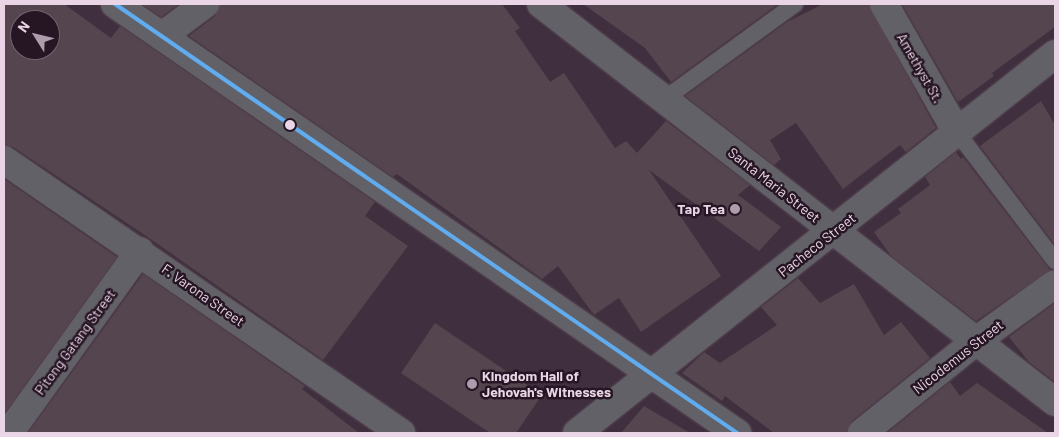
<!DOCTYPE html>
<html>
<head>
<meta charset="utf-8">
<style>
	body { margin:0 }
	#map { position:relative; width:1059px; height:437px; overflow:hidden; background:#402f3e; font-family:Barlow,sans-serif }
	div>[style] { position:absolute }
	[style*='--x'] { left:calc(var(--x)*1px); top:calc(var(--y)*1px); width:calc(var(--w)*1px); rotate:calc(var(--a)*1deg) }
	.building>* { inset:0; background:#55454f }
	.roads { filter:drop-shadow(0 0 1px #5a4b58) drop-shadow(0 0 1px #5a4b58) }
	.service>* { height:16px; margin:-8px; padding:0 8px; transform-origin:8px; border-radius:8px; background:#626168 }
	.minor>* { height:28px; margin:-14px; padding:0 14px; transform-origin:14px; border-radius:14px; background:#626168 }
	.tertiary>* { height:28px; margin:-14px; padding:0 14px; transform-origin:14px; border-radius:14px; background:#626168 }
	.bus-1>* { height:4px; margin:-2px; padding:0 2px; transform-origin:2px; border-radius:2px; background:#60acee }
	.dots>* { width:14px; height:14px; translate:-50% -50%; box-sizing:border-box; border:2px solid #261624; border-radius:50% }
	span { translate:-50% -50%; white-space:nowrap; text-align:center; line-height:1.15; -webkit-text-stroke:5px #261624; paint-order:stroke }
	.street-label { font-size:14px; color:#ead5e7 }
	.poi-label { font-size:14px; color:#ead5e7; font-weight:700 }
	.right { translate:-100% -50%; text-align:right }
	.left { translate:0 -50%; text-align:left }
	.frame { position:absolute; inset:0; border:5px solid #ead5e7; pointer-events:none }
	.north { position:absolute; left:10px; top:10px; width:50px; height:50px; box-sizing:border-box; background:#261624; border:1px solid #746272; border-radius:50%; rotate:306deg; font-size:14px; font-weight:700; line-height:20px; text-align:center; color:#ead5e7 }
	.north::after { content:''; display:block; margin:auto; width:18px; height:22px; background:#ae9bac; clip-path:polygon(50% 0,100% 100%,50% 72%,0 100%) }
</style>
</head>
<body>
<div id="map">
	<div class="building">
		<div style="clip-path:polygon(evenodd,4px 4px,64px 4px,111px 38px,120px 26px,375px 202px,365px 216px,408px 246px,323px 360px,149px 238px,13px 147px,4px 145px,4px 4px,20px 20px,50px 20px,50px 50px,20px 50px,20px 20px)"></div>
		<div style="clip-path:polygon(142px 4px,179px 4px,161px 17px)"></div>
		<div style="clip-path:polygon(220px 4px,502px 4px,520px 28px,515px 31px,550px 82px,564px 73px,615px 148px,626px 141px,637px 153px,666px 121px,750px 185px,738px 195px,781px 227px,759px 251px,649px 170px,721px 276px,641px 332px,619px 298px,594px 315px,558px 266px,542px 279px,397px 174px,393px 177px,189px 36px,215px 16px)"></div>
		<div style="clip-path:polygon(583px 4px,778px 4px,671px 82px,645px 48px)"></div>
		<div style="clip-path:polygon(823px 4px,868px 4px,936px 128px,906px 152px,900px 145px,843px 189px,796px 123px,770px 140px,781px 159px,774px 165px,685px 96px,787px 22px)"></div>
		<div style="clip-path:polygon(902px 4px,1055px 4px,1055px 27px,992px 73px,994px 76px,958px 102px)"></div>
		<div style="clip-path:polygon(1041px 101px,1055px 125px,1055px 245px,980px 146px)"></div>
		<div style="clip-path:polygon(956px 152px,961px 159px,963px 157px,1050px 270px,976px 321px,891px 256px,874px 232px,901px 213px,898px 209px,930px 185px,925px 177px)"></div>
		<div style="clip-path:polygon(4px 179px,117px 257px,4px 414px)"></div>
		<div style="clip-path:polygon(143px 274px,305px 386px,302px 389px,359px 433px,28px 433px)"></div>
		<div style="clip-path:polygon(798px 278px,820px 303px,854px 284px,884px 335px,901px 322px,930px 358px,852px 421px,847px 433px,774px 433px,725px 396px,722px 401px,682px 373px,704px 352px,720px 363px,777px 325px,761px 307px)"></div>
		<div style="clip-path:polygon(1055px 303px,1055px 382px,1029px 362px,1009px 337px)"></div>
		<div style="clip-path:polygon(435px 323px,542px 395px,516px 433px,490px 433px,401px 373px)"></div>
		<div style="clip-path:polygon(950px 382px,960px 396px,977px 383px,1048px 433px,887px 433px)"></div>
		<div style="clip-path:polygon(644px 406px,690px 433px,621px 433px)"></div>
	</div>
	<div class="roads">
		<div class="service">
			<div style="--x:663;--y:100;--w:163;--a:-36"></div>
			<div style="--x:956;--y:131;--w:163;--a:52.7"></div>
		</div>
		<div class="minor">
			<div style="--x:541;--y:4;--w:650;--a:37.75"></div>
			<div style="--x:884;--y:4;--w:146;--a:60.4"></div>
			<div style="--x:162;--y:36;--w:54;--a:-36.7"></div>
			<div style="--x:4;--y:160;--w:482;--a:34.5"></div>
			<div style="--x:9;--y:433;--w:224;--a:-54.3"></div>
			<div style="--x:862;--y:433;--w:146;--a:-38.9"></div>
			<div style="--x:976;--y:341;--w:97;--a:-35.8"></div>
		</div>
		<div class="tertiary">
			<div style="--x:115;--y:4;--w:756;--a:34.59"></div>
			<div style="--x:577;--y:433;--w:610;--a:-38.41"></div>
		</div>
	</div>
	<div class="bus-1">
		<div style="--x:115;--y:4;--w:756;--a:34.59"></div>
	</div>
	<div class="dots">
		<div style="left:290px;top:125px;background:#ead5e7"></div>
		<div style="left:735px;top:209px;background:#ae9bac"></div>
		<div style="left:472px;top:384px;background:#ae9bac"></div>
	</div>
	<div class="street-label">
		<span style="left:920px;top:68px;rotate:60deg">Amethyst St.</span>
		<span style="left:774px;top:185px;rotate:38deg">Santa Maria Street</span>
		<span style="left:817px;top:245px;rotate:-38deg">Pacheco Street</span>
		<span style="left:203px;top:295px;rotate:35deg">F. Varona Street</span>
		<span style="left:75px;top:342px;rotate:-54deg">Pitong Gatang Street</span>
		<span style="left:958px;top:357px;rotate:-38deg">Nicodemus Street</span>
	</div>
	<div class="poi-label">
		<span class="right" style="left:725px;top:209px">Tap Tea</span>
		<span class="left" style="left:482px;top:384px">Kingdom Hall of<br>Jehovah's Witnesses</span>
	</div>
	<div class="frame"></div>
	<div class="north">N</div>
</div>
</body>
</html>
